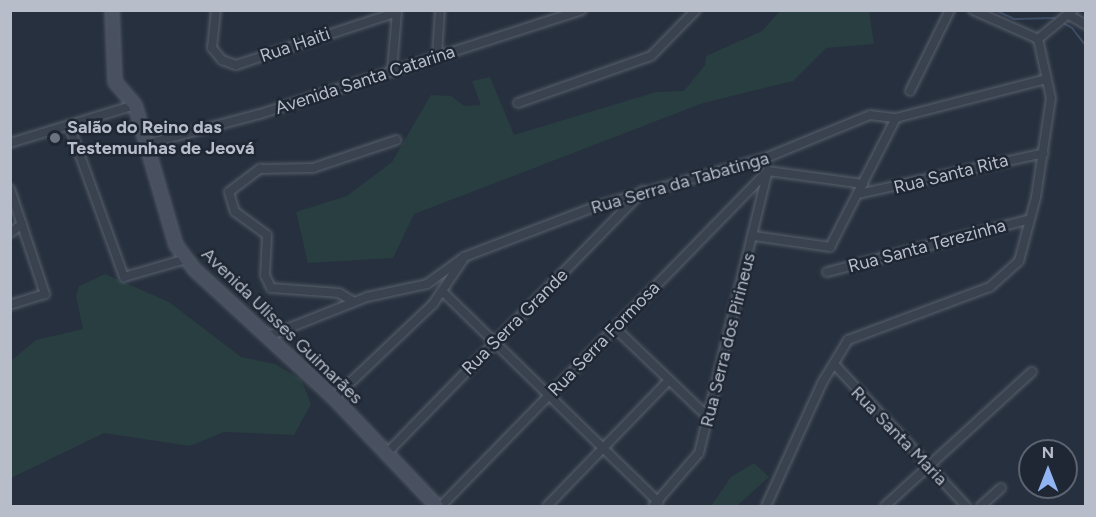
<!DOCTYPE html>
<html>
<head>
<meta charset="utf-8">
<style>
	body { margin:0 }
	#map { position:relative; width:1096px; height:517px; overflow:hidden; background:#27303e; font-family:Figtree,sans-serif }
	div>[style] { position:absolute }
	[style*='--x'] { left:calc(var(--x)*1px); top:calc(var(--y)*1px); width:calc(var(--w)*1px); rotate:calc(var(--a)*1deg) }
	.green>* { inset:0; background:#293e41 }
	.stream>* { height:2px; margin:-1px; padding:0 1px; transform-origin:1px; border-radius:1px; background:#3d4d66 }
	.roads { filter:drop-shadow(0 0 2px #58606c) drop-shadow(0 0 2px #58606c) }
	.street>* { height:8px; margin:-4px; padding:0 4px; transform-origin:4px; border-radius:4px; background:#3a424f }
	.secondary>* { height:12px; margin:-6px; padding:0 6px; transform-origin:6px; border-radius:6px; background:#495161 }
	.dots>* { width:16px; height:16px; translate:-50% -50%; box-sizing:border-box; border:3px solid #1f2734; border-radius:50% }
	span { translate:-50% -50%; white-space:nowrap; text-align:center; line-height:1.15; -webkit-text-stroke:5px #1f2734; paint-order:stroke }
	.street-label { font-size:18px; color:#b7bdc9 }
	.poi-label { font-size:18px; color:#b7bdc9; font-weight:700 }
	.left { translate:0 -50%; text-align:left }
	.frame { position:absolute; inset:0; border:12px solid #b7bdc9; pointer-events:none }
	.north { position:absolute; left:1018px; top:439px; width:60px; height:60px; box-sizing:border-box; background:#1f2734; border:2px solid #5c6370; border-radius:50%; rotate:0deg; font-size:16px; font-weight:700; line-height:24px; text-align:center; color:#b7bdc9 }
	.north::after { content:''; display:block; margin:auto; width:21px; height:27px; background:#92b4f3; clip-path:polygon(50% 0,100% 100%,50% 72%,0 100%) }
</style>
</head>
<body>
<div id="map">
	<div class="green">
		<div style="clip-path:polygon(780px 11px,869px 11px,874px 44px,826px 48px,793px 81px,703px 103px,414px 214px,393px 258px,308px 263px,296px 212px,347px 196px,392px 162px,431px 95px,451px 96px,464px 106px,481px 105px,472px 81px,490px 77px,514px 135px,656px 92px,684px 91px,705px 65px,706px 56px,762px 31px)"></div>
		<div style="clip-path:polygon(105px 274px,169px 302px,241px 357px,275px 364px,301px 379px,311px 404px,294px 435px,224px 432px,190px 446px,104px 433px,11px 478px,11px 361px,36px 340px,83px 329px,76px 296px,79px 286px)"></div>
		<div style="clip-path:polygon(754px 463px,769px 477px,737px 506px,711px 506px,731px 477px)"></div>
	</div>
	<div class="stream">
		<div style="--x:995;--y:10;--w:21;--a:25"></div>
		<div style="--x:1014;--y:19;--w:40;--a:-1.4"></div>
		<div style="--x:1054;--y:18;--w:21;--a:29"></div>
		<div style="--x:1072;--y:28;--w:23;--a:52"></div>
	</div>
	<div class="roads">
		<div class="street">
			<div style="--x:216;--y:10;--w:38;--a:96"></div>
			<div style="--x:212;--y:48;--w:16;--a:50"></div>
			<div style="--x:222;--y:60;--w:15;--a:20"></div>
			<div style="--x:236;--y:65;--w:169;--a:-18.2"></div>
			<div style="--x:397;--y:12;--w:58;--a:94.9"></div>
			<div style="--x:973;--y:10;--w:71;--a:24"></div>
			<div style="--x:1069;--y:15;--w:20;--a:30"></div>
			<div style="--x:1038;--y:39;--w:45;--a:-39.6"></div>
			<div style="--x:437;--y:56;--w:46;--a:-86.3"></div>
			<div style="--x:910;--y:91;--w:90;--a:-63.7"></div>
			<div style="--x:518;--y:103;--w:141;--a:-19.5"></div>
			<div style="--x:651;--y:56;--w:64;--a:-45.6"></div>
			<div style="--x:896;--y:118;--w:152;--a:-14.5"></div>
			<div style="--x:69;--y:125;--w:162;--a:70.1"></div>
			<div style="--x:124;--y:277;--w:65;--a:-16.2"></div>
			<div style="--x:10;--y:143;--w:131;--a:-16.9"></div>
			<div style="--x:147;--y:144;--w:117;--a:-14.9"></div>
			<div style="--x:260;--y:114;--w:338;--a:-17.9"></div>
			<div style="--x:10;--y:189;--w:111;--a:71.6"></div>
			<div style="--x:45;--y:294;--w:37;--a:163"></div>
			<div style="--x:858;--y:194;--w:190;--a:-12.4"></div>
			<div style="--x:10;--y:233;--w:15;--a:-37"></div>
			<div style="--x:754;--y:236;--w:77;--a:8.2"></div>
			<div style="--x:830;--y:247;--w:145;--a:-62.9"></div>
			<div style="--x:827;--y:272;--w:207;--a:-14.6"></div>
			<div style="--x:443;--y:292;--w:301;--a:44.3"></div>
			<div style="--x:354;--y:302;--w:17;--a:-149"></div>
			<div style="--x:339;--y:293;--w:68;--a:-175.8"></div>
			<div style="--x:271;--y:288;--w:14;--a:-115"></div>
			<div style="--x:265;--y:275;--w:40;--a:-87.1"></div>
			<div style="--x:267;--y:235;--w:39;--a:-144"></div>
			<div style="--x:235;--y:212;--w:21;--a:-107"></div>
			<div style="--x:229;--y:192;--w:39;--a:-37"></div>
			<div style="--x:260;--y:169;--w:53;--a:-1.1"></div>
			<div style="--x:313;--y:168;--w:88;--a:-18.6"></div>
			<div style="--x:615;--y:328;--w:130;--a:43.8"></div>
			<div style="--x:266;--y:337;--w:109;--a:-21.6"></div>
			<div style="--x:367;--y:297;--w:61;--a:-12.2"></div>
			<div style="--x:427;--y:284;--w:46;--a:-36.1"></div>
			<div style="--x:464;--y:257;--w:139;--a:-21"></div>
			<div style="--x:594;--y:207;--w:181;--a:-16"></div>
			<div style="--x:768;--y:157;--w:110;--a:-22.4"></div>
			<div style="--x:870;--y:115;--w:26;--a:7"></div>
			<div style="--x:834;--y:364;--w:194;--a:47.1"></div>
			<div style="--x:334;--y:398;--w:137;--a:-43.5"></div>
			<div style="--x:433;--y:304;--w:55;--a:-56"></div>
			<div style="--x:386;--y:454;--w:368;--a:-45.7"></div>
			<div style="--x:441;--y:506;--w:468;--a:-45.7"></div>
			<div style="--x:768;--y:171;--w:96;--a:7.8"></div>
			<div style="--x:547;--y:506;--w:173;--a:-45.9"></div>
			<div style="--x:653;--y:506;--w:70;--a:-49"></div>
			<div style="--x:699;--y:453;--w:291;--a:-76.3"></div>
			<div style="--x:766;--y:506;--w:135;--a:-65.5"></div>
			<div style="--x:822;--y:383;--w:50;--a:-58.8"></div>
			<div style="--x:848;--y:340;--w:152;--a:-20.5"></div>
			<div style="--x:990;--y:287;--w:39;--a:-42"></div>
			<div style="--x:1019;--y:261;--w:66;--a:-75.1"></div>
			<div style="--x:1036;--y:197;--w:100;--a:-81.4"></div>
			<div style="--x:1051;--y:98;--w:60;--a:-102.4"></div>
			<div style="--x:885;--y:506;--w:199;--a:-42.4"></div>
			<div style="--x:981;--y:506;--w:27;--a:-42"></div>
		</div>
		<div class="secondary">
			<div style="--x:112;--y:10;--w:72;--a:87.6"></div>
			<div style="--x:115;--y:82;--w:30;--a:49"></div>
			<div style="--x:135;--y:105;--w:146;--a:73.7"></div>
			<div style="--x:176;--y:245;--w:31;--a:53"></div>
			<div style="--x:195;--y:270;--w:189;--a:42.6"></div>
			<div style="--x:334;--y:398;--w:149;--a:46.4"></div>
		</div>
	</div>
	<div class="dots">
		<div style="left:55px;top:138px;background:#6b7280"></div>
	</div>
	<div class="street-label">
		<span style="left:295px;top:45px;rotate:-19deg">Rua Haiti</span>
		<span style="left:365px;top:80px;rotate:-18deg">Avenida Santa Catarina</span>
		<span style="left:951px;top:174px;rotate:-14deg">Rua Santa Rita</span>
		<span style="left:680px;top:183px;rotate:-16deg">Rua Serra da Tabatinga</span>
		<span style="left:927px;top:246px;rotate:-15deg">Rua Santa Terezinha</span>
		<span style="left:515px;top:322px;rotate:-45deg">Rua Serra Grande</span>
		<span style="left:282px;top:326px;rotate:44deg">Avenida Ulisses Guimarães</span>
		<span style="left:604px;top:339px;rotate:-46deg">Rua Serra Formosa</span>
		<span style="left:728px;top:340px;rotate:-76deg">Rua Serra dos Pirineus</span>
		<span style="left:899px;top:436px;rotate:46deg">Rua Santa Maria</span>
	</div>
	<div class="poi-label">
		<span class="left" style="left:67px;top:138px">Salão do Reino das<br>Testemunhas de Jeová</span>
	</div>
	<div class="frame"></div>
	<div class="north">N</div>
</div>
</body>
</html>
